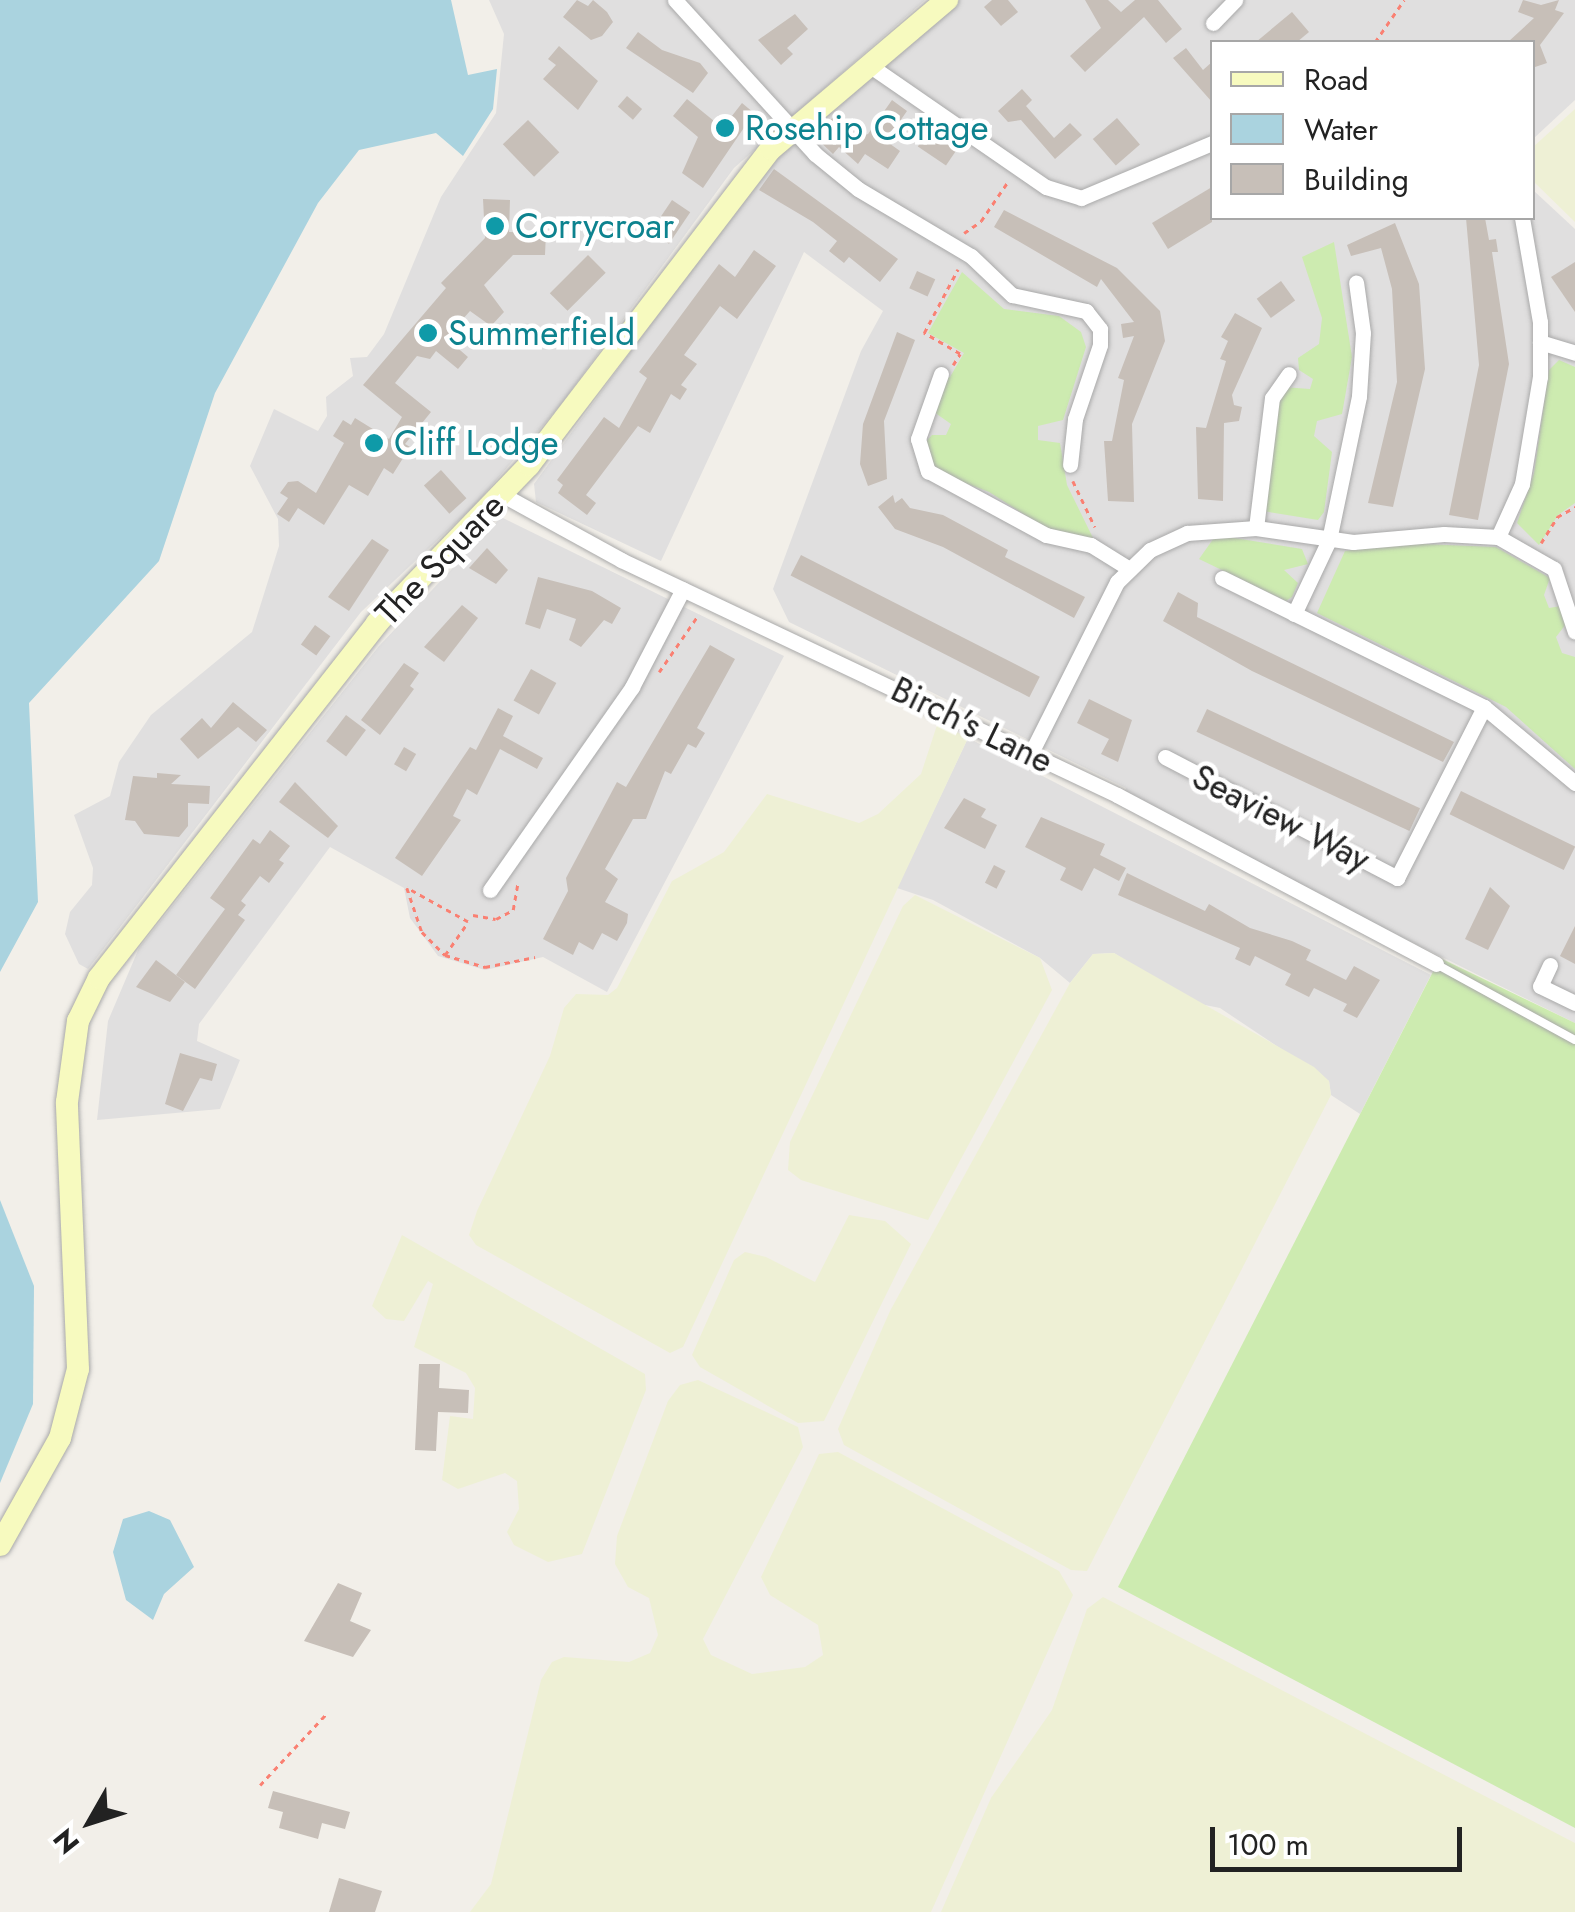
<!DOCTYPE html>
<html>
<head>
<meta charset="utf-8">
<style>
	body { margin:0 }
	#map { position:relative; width:1575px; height:1912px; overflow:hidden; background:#f2efe9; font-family:Jost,sans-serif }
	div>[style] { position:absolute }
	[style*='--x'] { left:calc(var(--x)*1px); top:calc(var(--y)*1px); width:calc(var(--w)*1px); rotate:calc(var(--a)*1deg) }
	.residential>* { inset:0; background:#e0dfdf }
	.farmland>* { inset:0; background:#eef0d5 }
	.grass>* { inset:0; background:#cdebb0 }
	.water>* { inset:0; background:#aad3df }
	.building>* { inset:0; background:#c7bfb8; transform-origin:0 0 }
	.path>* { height:2.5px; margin-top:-1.25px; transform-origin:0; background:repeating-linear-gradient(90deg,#fa8072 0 5px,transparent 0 10px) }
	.roads { filter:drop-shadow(0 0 2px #a9a9a9) drop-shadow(0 0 2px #a9a9a9) }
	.service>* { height:8px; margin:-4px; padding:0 4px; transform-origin:4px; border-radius:4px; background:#fff }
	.minor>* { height:15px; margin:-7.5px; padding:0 7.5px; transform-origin:7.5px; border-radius:7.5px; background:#fff }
	.secondary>* { height:22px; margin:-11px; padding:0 11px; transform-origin:11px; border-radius:11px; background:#f7fabf }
	.dots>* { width:28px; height:28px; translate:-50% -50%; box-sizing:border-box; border:5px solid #fff; border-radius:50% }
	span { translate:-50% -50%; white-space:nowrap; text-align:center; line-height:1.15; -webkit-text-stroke:9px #fff; paint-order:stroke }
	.culture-label { font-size:35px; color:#0d838f }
	.left { translate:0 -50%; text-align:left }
	.street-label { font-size:35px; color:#222 }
	.legend { position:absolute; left:1210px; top:40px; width:325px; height:180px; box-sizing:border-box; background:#fff; border:2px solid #a7a7a7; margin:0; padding:12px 18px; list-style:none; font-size:30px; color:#222 }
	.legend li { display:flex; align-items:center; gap:20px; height:50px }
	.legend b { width:50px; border:2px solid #a7a7a7 }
	.north { position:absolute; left:40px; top:1772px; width:100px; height:100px; -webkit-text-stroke:8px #fff; paint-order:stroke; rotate:231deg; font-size:28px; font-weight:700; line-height:40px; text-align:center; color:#222 }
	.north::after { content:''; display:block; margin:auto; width:35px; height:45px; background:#222; clip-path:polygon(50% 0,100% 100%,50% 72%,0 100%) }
	.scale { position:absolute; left:1210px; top:1827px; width:252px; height:45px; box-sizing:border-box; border:5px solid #222; border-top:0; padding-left:12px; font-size:30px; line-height:35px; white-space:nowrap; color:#222; -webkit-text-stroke:8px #fff; paint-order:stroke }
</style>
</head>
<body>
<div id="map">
	<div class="residential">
		<div style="clip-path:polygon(489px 0,925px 0,734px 168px,562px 403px,476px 504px,361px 612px,88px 969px,79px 964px,65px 934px,70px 912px,92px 885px,93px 868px,74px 815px,110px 796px,119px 762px,151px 715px,252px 632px,279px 546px,278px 519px,250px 466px,274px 409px,318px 431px,327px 416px,326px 397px,353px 376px,350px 358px,367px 357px,384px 334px,441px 197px,496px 113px,504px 34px)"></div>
		<div style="clip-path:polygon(952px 0,1575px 0,1575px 100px,1533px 139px,1532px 42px,1212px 42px,1212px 218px,1532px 218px,1533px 190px,1575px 229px,1575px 1023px,1122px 798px,1126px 788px,789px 622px,773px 589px,861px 351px,883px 311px,804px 252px,661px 561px,536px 502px,534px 484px,777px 151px)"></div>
		<div style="clip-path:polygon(501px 517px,784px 656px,607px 992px,543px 957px,485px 970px,438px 956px,410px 918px,404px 888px,330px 847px,199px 1024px,197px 1041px,240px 1060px,220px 1109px,97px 1120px,108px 1021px,139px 948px,379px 646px)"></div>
		<div style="clip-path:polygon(968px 738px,1431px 975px,1360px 1114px,1331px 1095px,1329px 1081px,1220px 1008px,1190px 1002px,1114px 953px,1093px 954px,1070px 983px,1040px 958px,933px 900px,897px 888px)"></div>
	</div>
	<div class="farmland">
		<div style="clip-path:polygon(1575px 109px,1575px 222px,1533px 181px,1532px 148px)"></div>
		<div style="clip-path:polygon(938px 722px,968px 738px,683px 1347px,670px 1353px,476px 1245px,469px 1235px,477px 1211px,550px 1056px,564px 1008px,576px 994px,608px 995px,617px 988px,672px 881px,724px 852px,767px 794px,859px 823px,878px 814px,921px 774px)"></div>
		<div style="clip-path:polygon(915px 895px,1040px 958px,1052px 990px,928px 1220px,801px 1180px,788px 1170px,790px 1142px,903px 906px)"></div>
		<div style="clip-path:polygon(1114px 953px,1314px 1067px,1329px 1081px,1331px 1095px,1087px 1571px,1071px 1570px,844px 1445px,838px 1429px,890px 1311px,1070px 983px,1093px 954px)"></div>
		<div style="clip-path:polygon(849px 1215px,885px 1221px,911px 1244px,824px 1421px,798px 1423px,700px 1367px,692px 1355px,734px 1260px,745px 1252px,766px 1257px,815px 1282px)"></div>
		<div style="clip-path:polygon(402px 1235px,645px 1374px,646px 1390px,582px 1554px,548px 1562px,514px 1545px,507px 1532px,519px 1509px,517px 1481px,505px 1473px,458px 1489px,442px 1480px,450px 1416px,473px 1419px,475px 1388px,466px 1373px,414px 1347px,433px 1284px,428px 1281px,404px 1321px,386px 1319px,372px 1306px)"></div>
		<div style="clip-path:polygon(698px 1380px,798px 1427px,803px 1447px,703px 1639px,711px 1655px,752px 1674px,805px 1667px,823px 1655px,818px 1625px,770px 1595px,761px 1577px,819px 1454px,838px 1452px,1059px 1571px,1073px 1595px,931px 1912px,470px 1912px,491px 1884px,541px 1680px,552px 1662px,564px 1657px,629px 1662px,650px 1653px,658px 1635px,649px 1598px,628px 1587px,615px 1564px,617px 1536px,668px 1401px,680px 1385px)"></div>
		<div style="clip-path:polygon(1103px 1597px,1575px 1843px,1575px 1912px,941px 1912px,991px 1798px,1052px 1710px,1087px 1609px)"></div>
	</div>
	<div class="grass">
		<div style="clip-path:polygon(1334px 242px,1352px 357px,1342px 414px,1317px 421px,1314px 436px,1332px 452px,1324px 512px,1318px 520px,1263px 511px,1273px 416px,1283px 387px,1310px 389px,1313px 379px,1299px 370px,1298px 358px,1319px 344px,1322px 318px,1302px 257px)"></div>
		<div style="clip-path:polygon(962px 272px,1004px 309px,1059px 316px,1081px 332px,1086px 347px,1063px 420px,1038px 426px,1038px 440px,1060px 443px,1067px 485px,1094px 540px,1047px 529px,989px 492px,936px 472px,923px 444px,932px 435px,946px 435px,951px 424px,931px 410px,944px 375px,950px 377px,964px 353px,928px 333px)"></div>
		<div style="clip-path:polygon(1559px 360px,1575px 367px,1575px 503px,1558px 515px,1539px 545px,1517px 523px,1534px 473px,1549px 370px)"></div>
		<div style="clip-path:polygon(1216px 535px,1302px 549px,1308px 564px,1284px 570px,1298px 583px,1292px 597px,1286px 601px,1199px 559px)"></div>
		<div style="clip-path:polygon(1399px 543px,1496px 547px,1550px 578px,1544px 595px,1549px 608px,1561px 606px,1566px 624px,1556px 637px,1562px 653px,1575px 657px,1575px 769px,1506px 707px,1317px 613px,1345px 551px)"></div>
		<div style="clip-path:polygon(1440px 958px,1575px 1023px,1575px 1828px,1118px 1587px)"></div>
	</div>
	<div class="water">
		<div style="clip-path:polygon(0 0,451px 0,468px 75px,497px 69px,493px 109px,463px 156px,436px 133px,359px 150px,318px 203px,215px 393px,159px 561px,29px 703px,38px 902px,0 972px)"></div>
		<div style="clip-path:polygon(0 1200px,34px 1286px,33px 1404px,0 1483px)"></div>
		<div style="clip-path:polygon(149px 1511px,170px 1520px,194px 1567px,164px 1594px,153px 1620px,126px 1600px,113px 1552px,123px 1519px)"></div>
	</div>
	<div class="building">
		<div style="clip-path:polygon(577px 0,588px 6px,593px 0,607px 12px,613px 22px,602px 36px,591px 40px,563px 17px)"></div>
		<div style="clip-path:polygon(992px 0,1008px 0,1018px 12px,1001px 26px,984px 7px)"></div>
		<div style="clip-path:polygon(1085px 0,1108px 0,1121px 12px,1135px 0,1158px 0,1182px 29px,1166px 43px,1144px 17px,1085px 72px,1070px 56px,1101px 28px)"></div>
		<div style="clip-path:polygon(1523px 0,1541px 5px,1559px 0,1555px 10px,1564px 13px,1540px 45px,1547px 63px,1532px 68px,1532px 42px,1508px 42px,1534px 18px,1518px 12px)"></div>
		<div style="clip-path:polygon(1292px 12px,1309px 32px,1297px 42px,1256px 42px)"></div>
		<div style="clip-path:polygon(795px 14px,808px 29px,787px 48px,793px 54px,781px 65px,758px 40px)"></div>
		<div style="clip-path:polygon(638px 32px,662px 50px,700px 63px,708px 73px,693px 93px,626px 48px)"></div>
		<div style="clip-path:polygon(559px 46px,598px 81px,578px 110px,543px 79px,556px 65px,548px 59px)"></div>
		<div style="clip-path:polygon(1186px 48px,1203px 70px,1212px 62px,1212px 102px,1173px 58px)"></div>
		<div style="clip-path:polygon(1022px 89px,1032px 100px,1026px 106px,1054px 138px,1070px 123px,1082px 135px,1055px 159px,1021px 120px,1008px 122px,998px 111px)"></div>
		<div style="left:627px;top:96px;width:20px;height:14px;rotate:41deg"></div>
		<div style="clip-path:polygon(687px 99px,714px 121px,719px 115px,728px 121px,742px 103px,754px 113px,703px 188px,682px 173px,698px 137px,673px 116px)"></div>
		<div style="clip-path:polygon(892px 100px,907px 111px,886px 141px,900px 151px,888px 169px,865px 154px,858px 164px,839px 147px,833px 154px,815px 137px,835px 115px,858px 137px,868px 134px)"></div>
		<div style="left:1117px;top:118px;width:35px;height:32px;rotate:49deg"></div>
		<div style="left:528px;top:120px;width:45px;height:35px;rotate:46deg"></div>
		<div style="left:929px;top:130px;width:34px;height:20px;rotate:34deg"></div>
		<div style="clip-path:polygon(774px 169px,898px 259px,880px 282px,849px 257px,844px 263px,829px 251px,837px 241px,813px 222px,759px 190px)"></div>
		<div style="clip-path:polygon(1212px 187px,1212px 222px,1168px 249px,1152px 223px)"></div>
		<div style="clip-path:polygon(483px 199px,510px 200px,509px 232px,546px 233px,545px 255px,513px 255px,484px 285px,504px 312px,491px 326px,470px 311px,446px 338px,468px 357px,458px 369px,436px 351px,430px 359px,417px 356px,395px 383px,431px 412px,405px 444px,410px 447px,393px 474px,384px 468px,368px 496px,349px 485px,324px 525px,298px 508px,289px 522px,277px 514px,288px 498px,280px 493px,288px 482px,298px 481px,316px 493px,344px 443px,333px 436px,343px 420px,351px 425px,355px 418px,389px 439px,402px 417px,363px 385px,446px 288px,441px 283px,485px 238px)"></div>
		<div style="left:672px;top:200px;width:22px;height:38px;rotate:34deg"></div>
		<div style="clip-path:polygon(1004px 210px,1117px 268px,1160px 311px,1165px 341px,1132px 424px,1134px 502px,1108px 501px,1104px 441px,1112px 441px,1124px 380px,1118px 378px,1134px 336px,1123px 338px,1121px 324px,1134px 322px,1101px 279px,1097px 287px,994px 227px)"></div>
		<div style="clip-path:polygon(1466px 218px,1485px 218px,1489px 240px,1496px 239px,1498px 252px,1492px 252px,1509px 364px,1478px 520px,1449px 515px,1479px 365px)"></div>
		<div style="clip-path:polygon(1395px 223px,1419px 284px,1425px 369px,1393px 507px,1368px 503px,1397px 382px,1392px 289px,1381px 248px,1351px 256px,1347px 245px)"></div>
		<div style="clip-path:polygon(754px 250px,776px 266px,737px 319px,720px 306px,684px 355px,697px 364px,681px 385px,687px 389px,680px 400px,671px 394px,650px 433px,638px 426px,586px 495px,596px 503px,587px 515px,558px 493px,563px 485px,557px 480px,604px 417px,619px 428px,647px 378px,639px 372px,719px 264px,735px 277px)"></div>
		<div style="left:588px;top:255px;width:25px;height:54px;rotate:45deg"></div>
		<div style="clip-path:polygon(1575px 262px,1575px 312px,1551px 277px)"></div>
		<div style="left:917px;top:271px;width:20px;height:19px;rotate:24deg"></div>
		<div style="left:1281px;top:281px;width:24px;height:30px;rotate:54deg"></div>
		<div style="clip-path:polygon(1235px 313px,1262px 328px,1232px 395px,1234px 405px,1242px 407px,1239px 421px,1224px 423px,1223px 501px,1198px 499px,1196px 427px,1206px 428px,1226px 361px,1220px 359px,1228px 341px,1221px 337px)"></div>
		<div style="clip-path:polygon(897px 332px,915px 340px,884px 421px,887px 479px,868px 486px,860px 464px,863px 424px)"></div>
		<div style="left:441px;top:470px;width:38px;height:23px;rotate:48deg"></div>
		<div style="clip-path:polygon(893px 495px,895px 503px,902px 498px,910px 508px,943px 515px,1008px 550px,1005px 557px,1085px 597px,1074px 618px,943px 547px,895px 529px,878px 507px)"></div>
		<div style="clip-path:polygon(372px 539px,389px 550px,349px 611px,328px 597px)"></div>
		<div style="clip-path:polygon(487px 548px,508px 570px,496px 584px,469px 568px)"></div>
		<div style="left:801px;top:555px;width:268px;height:23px;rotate:27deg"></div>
		<div style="clip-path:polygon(538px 577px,592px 591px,621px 608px,612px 624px,604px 620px,581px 647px,569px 640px,576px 619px,547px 609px,540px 629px,525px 624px)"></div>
		<div style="clip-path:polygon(1178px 592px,1198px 603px,1197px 617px,1454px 742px,1443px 762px,1252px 671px,1163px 621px)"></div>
		<div style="clip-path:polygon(462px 605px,478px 618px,444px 662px,424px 647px)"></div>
		<div style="left:315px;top:625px;width:19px;height:24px;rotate:36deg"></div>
		<div style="clip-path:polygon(710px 645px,735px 659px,697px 728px,705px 733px,696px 748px,688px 744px,671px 774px,665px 771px,646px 819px,633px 819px,605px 869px,618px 879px,605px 902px,628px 914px,627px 923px,617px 941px,602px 933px,593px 950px,579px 942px,573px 955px,543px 939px,568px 891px,566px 878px,617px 782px,626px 787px)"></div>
		<div style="clip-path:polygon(404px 663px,419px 673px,410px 686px,414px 689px,380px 735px,361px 720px)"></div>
		<div style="left:531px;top:669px;width:29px;height:36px;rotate:29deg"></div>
		<div style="clip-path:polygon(1089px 699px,1132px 720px,1118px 762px,1101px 754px,1109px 739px,1077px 723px)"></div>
		<div style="clip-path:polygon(233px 702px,267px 730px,256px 742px,238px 727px,198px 759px,180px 739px,202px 718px,211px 728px)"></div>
		<div style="clip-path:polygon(498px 708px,513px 716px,503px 736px,543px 758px,537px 769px,500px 749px,477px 795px,467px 789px,453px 816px,461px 820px,422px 876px,395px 858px,470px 747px,476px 750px)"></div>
		<div style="left:1207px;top:709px;width:235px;height:25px;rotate:25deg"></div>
		<div style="left:346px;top:715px;width:25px;height:33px;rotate:37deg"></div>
		<div style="left:404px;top:747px;width:14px;height:20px;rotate:30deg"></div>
		<div style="clip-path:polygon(157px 773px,181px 775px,171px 784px,210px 786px,209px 804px,188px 803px,188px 826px,179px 837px,144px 834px,135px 821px,125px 820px,133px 776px,157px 778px)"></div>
		<div style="clip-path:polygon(295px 782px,338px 826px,328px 838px,279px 802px)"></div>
		<div style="left:1461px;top:791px;width:127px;height:26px;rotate:26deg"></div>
		<div style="clip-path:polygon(964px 798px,986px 809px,981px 817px,997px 825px,985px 849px,944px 828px)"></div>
		<div style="clip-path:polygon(1041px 817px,1105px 844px,1100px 855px,1126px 868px,1119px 881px,1094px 868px,1082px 891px,1060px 880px,1066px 868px,1025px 847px)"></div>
		<div style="clip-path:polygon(270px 830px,290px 846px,279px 860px,284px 863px,269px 883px,260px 876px,241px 901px,246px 905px,238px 915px,245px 920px,195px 989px,176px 975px,225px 909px,210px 898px,253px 839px,260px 844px)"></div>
		<div style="left:994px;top:865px;width:13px;height:20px;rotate:27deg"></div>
		<div style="clip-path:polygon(1127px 873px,1205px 911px,1209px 904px,1250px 928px,1292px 941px,1311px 950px,1306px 960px,1346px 980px,1354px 966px,1380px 980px,1357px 1018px,1343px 1011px,1347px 1004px,1314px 988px,1309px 997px,1285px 985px,1291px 974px,1255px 956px,1250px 966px,1235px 959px,1240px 948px,1118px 895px)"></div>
		<div style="clip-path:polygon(1490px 887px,1510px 906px,1488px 950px,1465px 939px)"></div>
		<div style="clip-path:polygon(1575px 926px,1575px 964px,1560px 956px)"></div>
		<div style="clip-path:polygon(156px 960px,185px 982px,170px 1002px,136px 987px)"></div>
		<div style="clip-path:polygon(180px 1053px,217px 1064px,212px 1081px,200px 1078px,183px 1111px,165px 1104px)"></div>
		<div style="clip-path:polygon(419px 1364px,440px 1364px,439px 1388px,469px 1390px,468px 1413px,438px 1412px,436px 1451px,415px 1450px)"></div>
		<div style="clip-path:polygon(338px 1583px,362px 1593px,350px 1621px,371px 1630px,353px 1657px,304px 1641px)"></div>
		<div style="clip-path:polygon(273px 1791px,350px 1812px,345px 1829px,322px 1823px,318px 1839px,279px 1828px,283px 1812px,268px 1808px)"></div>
		<div style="clip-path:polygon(339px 1878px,382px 1891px,375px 1912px,329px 1912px)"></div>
	</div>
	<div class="path">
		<div style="--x:1375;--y:42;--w:51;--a:-55.4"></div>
		<div style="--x:964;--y:233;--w:21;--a:-35"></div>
		<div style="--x:981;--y:221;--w:46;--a:-55.6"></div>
		<div style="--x:953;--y:365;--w:13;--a:-58"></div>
		<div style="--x:960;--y:354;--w:42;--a:-149.7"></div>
		<div style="--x:924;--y:333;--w:72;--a:-62"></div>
		<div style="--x:1073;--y:481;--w:51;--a:64.4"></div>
		<div style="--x:1541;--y:543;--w:31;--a:-58"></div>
		<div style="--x:1557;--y:517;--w:21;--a:-29"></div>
		<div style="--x:659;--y:672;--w:70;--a:-55.4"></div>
		<div style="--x:473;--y:915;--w:23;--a:10"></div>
		<div style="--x:496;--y:919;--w:19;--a:-28"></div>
		<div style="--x:513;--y:910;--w:29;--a:-80"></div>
		<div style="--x:445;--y:955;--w:40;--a:-55.1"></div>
		<div style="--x:468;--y:922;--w:70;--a:-150.9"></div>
		<div style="--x:407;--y:888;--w:46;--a:71.2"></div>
		<div style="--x:422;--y:932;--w:33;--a:45"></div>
		<div style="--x:445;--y:955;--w:42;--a:16.7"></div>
		<div style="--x:485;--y:967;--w:51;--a:-11.3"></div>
		<div style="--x:260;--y:1785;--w:100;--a:-47"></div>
	</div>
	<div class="roads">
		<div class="service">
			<div style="--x:1436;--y:964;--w:158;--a:28.7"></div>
		</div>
		<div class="minor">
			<div style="--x:675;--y:0;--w:208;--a:47.7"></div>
			<div style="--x:815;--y:154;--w:55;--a:39.1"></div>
			<div style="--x:858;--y:189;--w:131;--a:30.7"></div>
			<div style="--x:971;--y:256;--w:57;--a:43.6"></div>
			<div style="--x:1012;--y:295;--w:76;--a:12.2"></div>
			<div style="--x:1086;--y:311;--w:23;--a:52"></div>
			<div style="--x:1100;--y:329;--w:16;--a:90"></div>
			<div style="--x:1100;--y:345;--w:78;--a:108.7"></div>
			<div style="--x:1075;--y:419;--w:46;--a:96.2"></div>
			<div style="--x:1213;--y:23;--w:32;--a:-46"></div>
			<div style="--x:869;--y:65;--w:215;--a:34.6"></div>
			<div style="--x:1046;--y:187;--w:37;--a:17"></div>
			<div style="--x:1081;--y:198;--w:142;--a:-22.8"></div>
			<div style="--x:1540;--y:342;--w:37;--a:17"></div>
			<div style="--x:941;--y:374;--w:69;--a:109.5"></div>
			<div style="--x:918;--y:439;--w:34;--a:73"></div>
			<div style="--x:928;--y:471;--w:134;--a:28.5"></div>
			<div style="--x:1046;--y:535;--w:46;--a:12.5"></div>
			<div style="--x:1091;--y:545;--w:44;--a:31.9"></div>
			<div style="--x:503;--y:495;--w:135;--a:28.8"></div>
			<div style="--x:621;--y:560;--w:549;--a:25.35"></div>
			<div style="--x:1117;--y:795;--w:361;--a:27.9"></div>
			<div style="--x:1256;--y:528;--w:131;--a:-83"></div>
			<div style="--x:1272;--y:398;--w:29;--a:-55"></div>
			<div style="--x:1498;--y:537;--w:58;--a:-65.6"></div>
			<div style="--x:1522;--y:484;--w:109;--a:-80.5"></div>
			<div style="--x:1540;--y:377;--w:55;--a:-90"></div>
			<div style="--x:1540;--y:322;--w:106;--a:-99.8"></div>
			<div style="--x:1222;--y:578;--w:292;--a:26.2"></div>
			<div style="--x:1484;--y:707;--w:119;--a:39.9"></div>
			<div style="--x:1294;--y:614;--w:82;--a:-64.7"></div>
			<div style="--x:1329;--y:540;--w:147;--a:-78.2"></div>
			<div style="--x:1359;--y:396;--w:63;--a:-86.4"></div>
			<div style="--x:1363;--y:333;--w:51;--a:-97.8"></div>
			<div style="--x:1030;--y:755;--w:194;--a:-63.3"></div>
			<div style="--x:1117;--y:582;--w:46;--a:-44.1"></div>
			<div style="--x:1150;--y:550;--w:41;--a:-24.7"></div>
			<div style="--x:1187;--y:533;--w:69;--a:-4.1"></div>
			<div style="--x:1256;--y:528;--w:98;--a:8.2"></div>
			<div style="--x:1353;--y:542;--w:91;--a:-5"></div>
			<div style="--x:1444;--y:534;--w:54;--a:3.2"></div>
			<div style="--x:1498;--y:537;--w:64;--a:29.7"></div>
			<div style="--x:1554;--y:569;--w:66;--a:71.6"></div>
			<div style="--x:1165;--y:757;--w:262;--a:27.5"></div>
			<div style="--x:1397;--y:878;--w:192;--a:-63"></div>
			<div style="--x:490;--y:890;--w:248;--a:-55"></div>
			<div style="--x:632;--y:687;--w:110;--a:-62.5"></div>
			<div style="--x:1550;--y:965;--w:23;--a:115"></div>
			<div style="--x:1540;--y:986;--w:39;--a:26"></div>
		</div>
		<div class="secondary">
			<div style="--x:0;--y:1545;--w:123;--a:-60.7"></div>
			<div style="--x:60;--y:1438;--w:71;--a:-75.4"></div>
			<div style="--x:78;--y:1369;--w:267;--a:-92.4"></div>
			<div style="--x:67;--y:1102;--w:82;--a:-82.3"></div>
			<div style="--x:78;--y:1021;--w:48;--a:-64"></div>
			<div style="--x:99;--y:978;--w:451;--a:-51.9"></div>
			<div style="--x:377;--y:623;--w:219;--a:-46.1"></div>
			<div style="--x:529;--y:465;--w:398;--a:-52.6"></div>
			<div style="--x:771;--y:149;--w:231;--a:-40.3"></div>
		</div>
	</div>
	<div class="dots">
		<div style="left:725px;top:128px;background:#0f9aa8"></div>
		<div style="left:495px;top:226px;background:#0f9aa8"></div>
		<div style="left:428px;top:333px;background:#0f9aa8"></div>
		<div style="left:374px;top:443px;background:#0f9aa8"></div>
	</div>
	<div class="culture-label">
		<span class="left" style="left:745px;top:128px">Rosehip Cottage</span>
		<span class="left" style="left:515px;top:226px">Corrycroar</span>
		<span class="left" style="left:448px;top:333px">Summerfield</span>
		<span class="left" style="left:394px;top:443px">Cliff Lodge</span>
	</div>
	<div class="street-label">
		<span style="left:440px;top:559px;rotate:-46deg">The Square</span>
		<span style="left:972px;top:725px;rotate:26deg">Birch's Lane</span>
		<span style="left:1281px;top:818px;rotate:27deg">Seaview Way</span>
	</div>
	<ul class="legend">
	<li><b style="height:12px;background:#f7fabf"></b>Road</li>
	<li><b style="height:28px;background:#aad3df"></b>Water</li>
	<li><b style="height:28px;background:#c7bfb8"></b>Building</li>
	</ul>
	<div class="north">N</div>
	<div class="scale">100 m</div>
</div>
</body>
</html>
